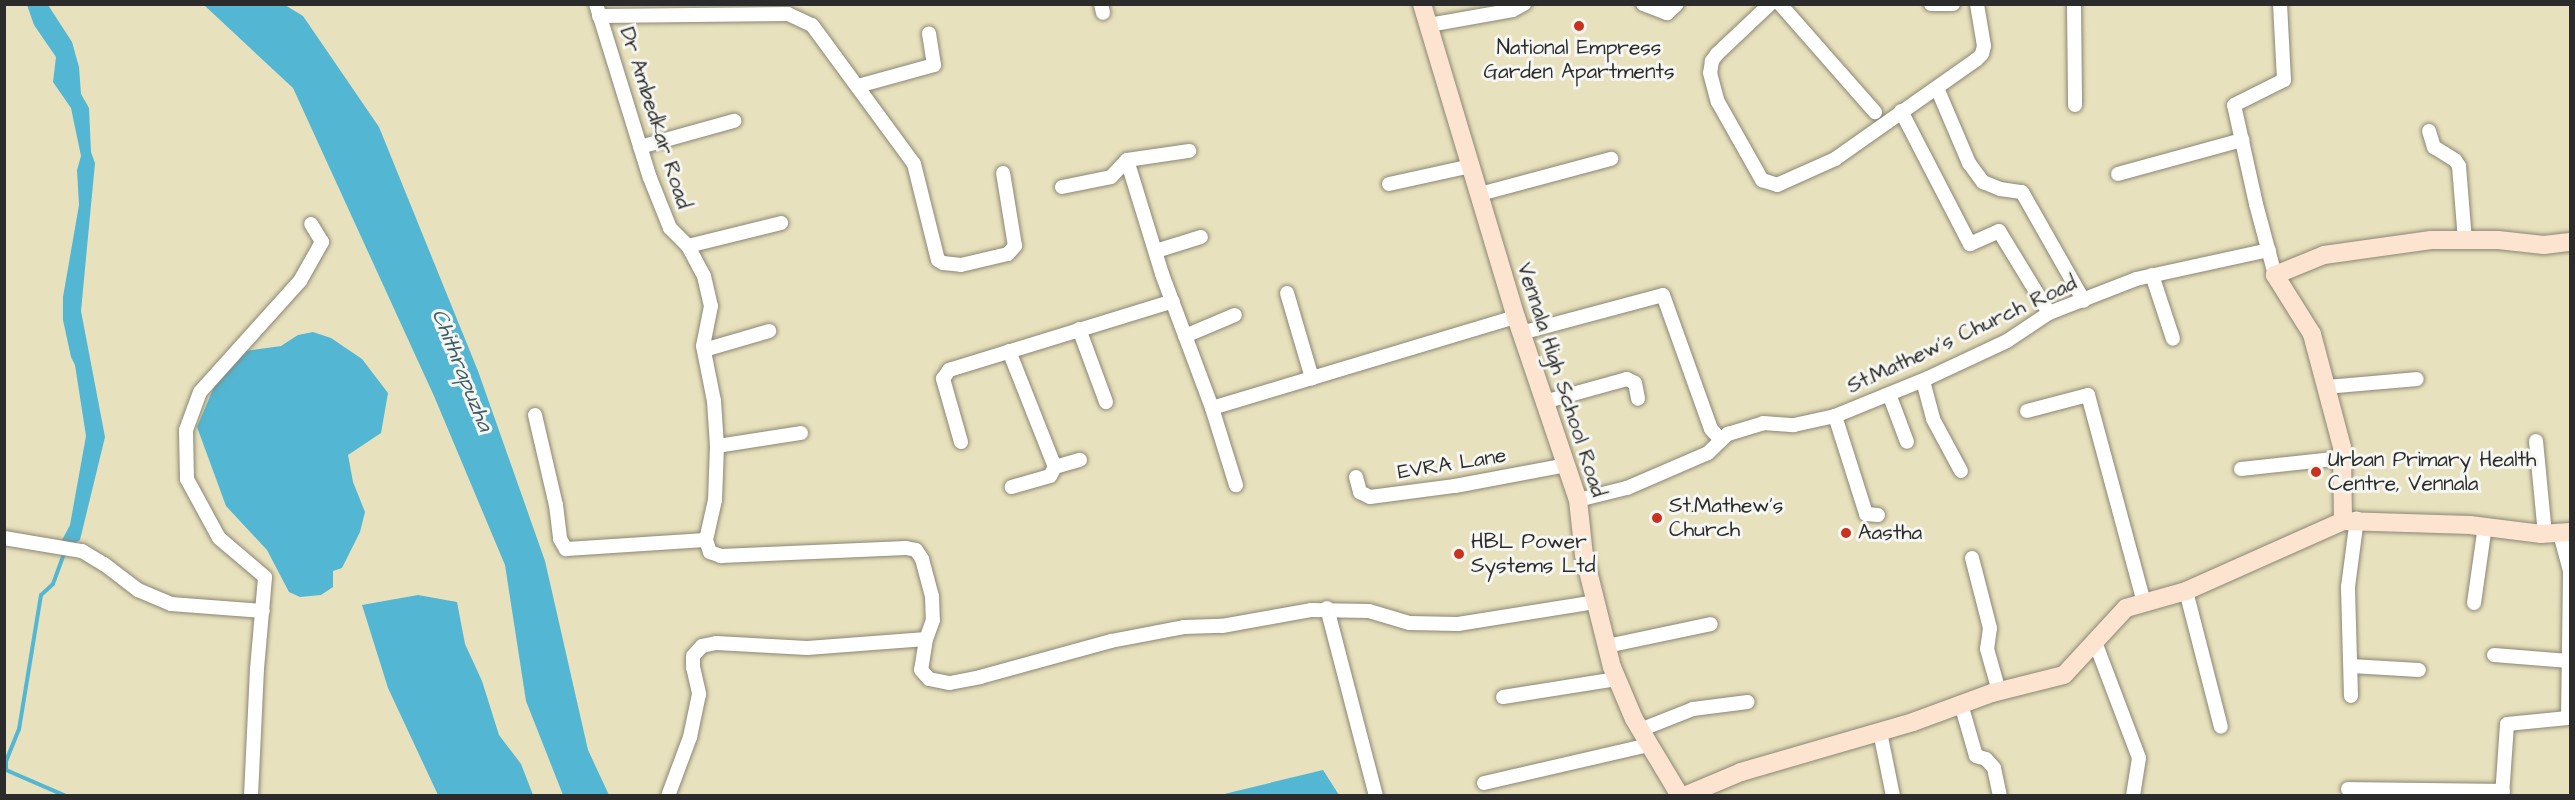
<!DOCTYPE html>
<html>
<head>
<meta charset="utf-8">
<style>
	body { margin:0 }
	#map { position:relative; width:2575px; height:800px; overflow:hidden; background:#e8e1bd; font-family:"Architects Daughter",sans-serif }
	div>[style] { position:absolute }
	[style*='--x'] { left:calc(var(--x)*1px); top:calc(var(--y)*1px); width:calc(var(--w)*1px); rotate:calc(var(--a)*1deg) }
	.water>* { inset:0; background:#53b6d2 }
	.stream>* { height:4px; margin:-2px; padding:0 2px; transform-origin:2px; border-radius:2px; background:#53b6d2 }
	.roads { filter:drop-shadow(0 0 2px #8a8674) drop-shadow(0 0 2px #8a8674) }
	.street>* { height:14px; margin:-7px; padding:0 7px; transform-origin:7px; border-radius:7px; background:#fff }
	.secondary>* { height:18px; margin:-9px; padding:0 9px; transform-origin:9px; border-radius:9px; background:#fde4d0 }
	.dots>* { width:16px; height:16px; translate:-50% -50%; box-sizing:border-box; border:3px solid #f6f6f2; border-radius:50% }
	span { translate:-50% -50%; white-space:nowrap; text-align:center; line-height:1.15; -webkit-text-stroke:6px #f6f6f2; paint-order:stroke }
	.poi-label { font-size:21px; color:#2b2b2b }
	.left { translate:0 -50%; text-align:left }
	.street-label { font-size:21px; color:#2b2b2b }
	.water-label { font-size:22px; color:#395c65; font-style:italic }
	.frame { position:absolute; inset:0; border:6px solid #2b2b2b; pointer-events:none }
</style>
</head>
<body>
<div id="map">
	<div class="water">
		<div style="clip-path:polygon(27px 5px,48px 5px,72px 42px,79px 67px,81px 94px,89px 108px,91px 152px,95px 163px,81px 311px,105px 437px,80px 540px,72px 545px,61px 542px,70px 525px,86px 436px,75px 365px,71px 357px,63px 320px,63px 297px,79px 205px,77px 170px,81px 156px,71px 108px,53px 82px,56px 57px,34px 25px)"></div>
		<div style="clip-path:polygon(204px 5px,285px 5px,303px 16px,379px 127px,478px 371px,545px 561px,588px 750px,609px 795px,563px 795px,526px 701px,505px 565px,434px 396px,293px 88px)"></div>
		<div style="clip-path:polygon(313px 332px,331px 338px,362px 359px,388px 393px,381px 433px,348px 455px,353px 482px,365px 512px,360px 532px,342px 568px,333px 571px,333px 587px,321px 595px,300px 597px,289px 592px,267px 550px,226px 506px,197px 427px,214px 387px,245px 351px,281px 346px,298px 335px)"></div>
		<div style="clip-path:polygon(418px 595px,457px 602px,465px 644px,482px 681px,499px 735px,521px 764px,533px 795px,438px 795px,388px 688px,362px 605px)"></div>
		<div style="clip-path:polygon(1323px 770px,1339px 795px,1220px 795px)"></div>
	</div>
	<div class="stream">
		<div style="--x:65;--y:551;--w:35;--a:110"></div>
		<div style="--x:53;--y:584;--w:16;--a:137"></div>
		<div style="--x:41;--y:595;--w:136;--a:99.3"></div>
		<div style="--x:19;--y:729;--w:35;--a:112"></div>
		<div style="--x:6;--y:761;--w:9;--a:90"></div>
		<div style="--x:6;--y:770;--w:65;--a:23.4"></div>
	</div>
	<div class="roads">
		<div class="street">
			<div style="--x:596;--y:4;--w:182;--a:72.8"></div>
			<div style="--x:650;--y:178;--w:54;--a:68.2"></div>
			<div style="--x:670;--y:228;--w:25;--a:45"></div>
			<div style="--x:688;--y:246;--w:34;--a:62"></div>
			<div style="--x:704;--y:276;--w:31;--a:77"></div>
			<div style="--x:711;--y:306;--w:41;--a:101.3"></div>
			<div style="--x:703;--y:346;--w:56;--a:78.7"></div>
			<div style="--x:714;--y:401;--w:45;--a:86.2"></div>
			<div style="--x:717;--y:446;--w:54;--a:92.1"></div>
			<div style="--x:715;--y:500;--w:41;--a:102.7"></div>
			<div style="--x:706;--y:540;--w:13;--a:72"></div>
			<div style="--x:710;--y:552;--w:12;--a:20"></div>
			<div style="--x:721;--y:556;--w:185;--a:-2.5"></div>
			<div style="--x:906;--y:548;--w:10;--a:11"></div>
			<div style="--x:916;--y:550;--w:11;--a:56"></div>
			<div style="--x:922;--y:559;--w:38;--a:75"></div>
			<div style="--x:932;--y:596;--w:24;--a:88"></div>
			<div style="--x:933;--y:620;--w:20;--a:110"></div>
			<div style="--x:926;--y:639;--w:119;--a:175.7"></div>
			<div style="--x:807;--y:648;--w:91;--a:-176.9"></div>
			<div style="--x:716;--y:643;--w:14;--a:168"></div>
			<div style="--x:702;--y:646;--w:13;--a:132"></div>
			<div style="--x:693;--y:656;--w:11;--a:90"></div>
			<div style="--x:693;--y:667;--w:28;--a:77"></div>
			<div style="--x:699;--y:694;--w:44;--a:101.8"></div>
			<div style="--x:690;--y:737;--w:63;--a:110.4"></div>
			<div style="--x:1101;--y:4;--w:9;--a:77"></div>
			<div style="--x:1643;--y:4;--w:26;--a:21"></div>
			<div style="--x:1667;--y:13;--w:13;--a:-42"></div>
			<div style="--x:1770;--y:4;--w:73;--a:136.7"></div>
			<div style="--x:1717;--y:54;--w:9;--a:126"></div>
			<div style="--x:1712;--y:61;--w:12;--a:99"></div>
			<div style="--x:1710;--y:73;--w:30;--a:75"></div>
			<div style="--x:1718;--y:102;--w:90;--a:60.6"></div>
			<div style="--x:1762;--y:180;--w:16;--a:18"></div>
			<div style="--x:1777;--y:185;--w:64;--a:-24.1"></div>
			<div style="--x:1835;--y:159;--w:172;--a:-35.1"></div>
			<div style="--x:1976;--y:60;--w:8;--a:-45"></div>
			<div style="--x:1982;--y:54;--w:8;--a:-76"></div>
			<div style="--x:1984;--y:46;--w:43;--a:-99.5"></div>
			<div style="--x:1780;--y:4;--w:144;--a:48.7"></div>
			<div style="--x:1931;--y:4;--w:22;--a:0"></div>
			<div style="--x:2074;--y:4;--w:101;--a:89.4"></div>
			<div style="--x:599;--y:16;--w:189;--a:-0.6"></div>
			<div style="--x:788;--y:14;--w:26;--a:25"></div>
			<div style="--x:812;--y:25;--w:172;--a:53.7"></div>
			<div style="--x:914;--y:164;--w:99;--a:76"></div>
			<div style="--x:938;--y:260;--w:6;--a:31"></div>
			<div style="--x:943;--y:263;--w:18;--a:6"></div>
			<div style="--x:961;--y:265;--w:48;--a:-13.2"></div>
			<div style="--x:1008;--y:254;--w:11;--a:-49"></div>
			<div style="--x:1015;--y:246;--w:74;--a:-99.3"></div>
			<div style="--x:1429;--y:25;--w:85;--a:-10.1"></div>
			<div style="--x:1513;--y:10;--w:13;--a:-29"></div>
			<div style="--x:858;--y:86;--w:79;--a:-15.4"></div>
			<div style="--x:934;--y:65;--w:32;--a:-99"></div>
			<div style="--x:1937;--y:88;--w:82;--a:66.9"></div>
			<div style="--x:1969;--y:163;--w:24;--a:54"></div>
			<div style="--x:1983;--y:182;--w:18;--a:22"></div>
			<div style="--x:2000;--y:189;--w:22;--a:8"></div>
			<div style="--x:2022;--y:192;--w:125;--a:60.4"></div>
			<div style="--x:1901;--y:111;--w:150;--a:62.6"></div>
			<div style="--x:1970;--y:244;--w:32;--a:-24"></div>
			<div style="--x:1999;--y:231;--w:96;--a:58.6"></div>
			<div style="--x:2429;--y:131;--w:17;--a:73"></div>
			<div style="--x:2434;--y:147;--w:25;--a:32"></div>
			<div style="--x:2455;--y:160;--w:7;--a:56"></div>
			<div style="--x:2459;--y:166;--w:74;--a:85.4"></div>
			<div style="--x:640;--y:147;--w:98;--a:-15.5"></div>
			<div style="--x:1127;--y:160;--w:119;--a:72.9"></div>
			<div style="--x:1162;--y:274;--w:143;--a:69.5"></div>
			<div style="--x:1212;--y:408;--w:81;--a:72.7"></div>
			<div style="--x:2118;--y:174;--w:129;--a:-15.3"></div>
			<div style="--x:1389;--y:184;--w:84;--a:-12.4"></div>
			<div style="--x:1062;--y:187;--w:50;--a:-11.5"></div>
			<div style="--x:1111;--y:177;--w:23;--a:-47"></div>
			<div style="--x:1127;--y:160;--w:63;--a:-8.3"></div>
			<div style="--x:1480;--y:194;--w:136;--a:-15"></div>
			<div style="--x:688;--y:246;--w:96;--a:-13.9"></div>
			<div style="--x:1156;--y:251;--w:47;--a:-17.3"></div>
			<div style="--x:2152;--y:275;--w:67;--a:71.8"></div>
			<div style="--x:2275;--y:275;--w:73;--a:-105"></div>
			<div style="--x:2256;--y:204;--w:101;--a:-102.5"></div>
			<div style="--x:2234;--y:105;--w:56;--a:-26.6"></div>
			<div style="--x:2284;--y:80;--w:76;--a:-93"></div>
			<div style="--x:1287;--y:293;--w:89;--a:73.6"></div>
			<div style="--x:1079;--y:329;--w:78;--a:69.7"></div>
			<div style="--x:1521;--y:333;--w:147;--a:-15"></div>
			<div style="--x:1663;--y:295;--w:142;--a:70.3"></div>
			<div style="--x:1711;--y:429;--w:15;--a:48"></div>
			<div style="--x:1185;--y:336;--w:54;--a:-22.8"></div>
			<div style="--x:704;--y:350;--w:68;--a:-16.3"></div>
			<div style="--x:1009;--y:351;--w:125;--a:68.4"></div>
			<div style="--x:1055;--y:467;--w:10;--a:119"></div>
			<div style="--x:1050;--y:476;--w:40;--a:164"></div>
			<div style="--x:1923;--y:381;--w:39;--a:75"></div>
			<div style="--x:1933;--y:419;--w:59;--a:61.7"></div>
			<div style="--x:2326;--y:387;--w:91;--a:-5"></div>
			<div style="--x:1889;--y:394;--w:51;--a:69.4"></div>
			<div style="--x:1544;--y:402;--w:86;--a:-15.5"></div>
			<div style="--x:1627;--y:379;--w:9;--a:27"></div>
			<div style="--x:1635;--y:383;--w:16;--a:79"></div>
			<div style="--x:1212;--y:408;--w:317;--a:-16.7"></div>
			<div style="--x:2027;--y:411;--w:63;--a:-14.7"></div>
			<div style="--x:2088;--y:395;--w:215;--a:74.9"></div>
			<div style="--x:535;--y:415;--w:92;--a:76.9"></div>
			<div style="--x:556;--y:505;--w:34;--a:83"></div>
			<div style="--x:560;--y:539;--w:12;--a:59"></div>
			<div style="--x:566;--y:549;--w:140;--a:-3.7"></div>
			<div style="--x:1835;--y:416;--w:103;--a:72.4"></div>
			<div style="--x:1866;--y:514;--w:12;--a:5"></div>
			<div style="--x:2536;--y:441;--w:93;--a:84.5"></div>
			<div style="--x:961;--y:442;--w:66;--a:-105.9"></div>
			<div style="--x:943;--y:379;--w:11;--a:-56"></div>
			<div style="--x:949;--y:370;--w:234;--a:-17.1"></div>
			<div style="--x:717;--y:446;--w:85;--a:-8.8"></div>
			<div style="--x:1055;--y:467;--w:26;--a:-16"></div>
			<div style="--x:2241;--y:469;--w:102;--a:-6.2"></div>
			<div style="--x:1356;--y:477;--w:16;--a:75"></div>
			<div style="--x:1360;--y:492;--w:11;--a:27"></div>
			<div style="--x:1370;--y:497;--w:86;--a:-7.4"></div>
			<div style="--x:1455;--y:486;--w:113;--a:-10.7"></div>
			<div style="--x:1578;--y:500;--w:50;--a:-13.8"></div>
			<div style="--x:1627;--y:488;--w:88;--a:-23.4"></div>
			<div style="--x:1708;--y:453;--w:28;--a:-44"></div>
			<div style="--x:1728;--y:434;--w:37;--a:-17"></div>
			<div style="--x:1763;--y:423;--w:31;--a:4"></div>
			<div style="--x:1794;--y:425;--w:42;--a:-12.4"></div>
			<div style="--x:1835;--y:416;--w:100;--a:-22.2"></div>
			<div style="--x:1928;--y:378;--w:87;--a:-25.1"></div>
			<div style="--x:2007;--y:341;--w:50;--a:-33.7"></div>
			<div style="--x:2049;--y:313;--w:93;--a:-21.3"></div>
			<div style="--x:2136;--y:279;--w:136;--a:-12.3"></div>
			<div style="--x:4;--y:538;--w:79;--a:9.5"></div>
			<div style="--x:82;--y:551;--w:26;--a:31"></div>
			<div style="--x:104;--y:564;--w:43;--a:37.4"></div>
			<div style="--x:138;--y:590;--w:36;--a:23"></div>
			<div style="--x:171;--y:604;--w:92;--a:4.4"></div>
			<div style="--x:1972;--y:558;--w:72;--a:75.6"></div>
			<div style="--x:1990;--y:628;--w:21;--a:98"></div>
			<div style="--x:1987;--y:649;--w:44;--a:74.1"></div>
			<div style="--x:2186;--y:591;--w:140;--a:75.6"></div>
			<div style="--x:2474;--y:603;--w:78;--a:-81.9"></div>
			<div style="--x:1327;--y:608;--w:194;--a:75.4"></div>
			<div style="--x:926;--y:639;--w:31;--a:99"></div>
			<div style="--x:921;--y:670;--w:12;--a:48"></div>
			<div style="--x:929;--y:679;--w:21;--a:11"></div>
			<div style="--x:950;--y:683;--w:31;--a:-11"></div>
			<div style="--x:980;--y:677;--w:136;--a:-15.4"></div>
			<div style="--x:1111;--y:641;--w:74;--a:-10.9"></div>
			<div style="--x:1184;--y:627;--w:38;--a:-2"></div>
			<div style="--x:1222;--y:626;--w:90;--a:-10.2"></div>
			<div style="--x:1311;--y:610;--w:58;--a:1"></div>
			<div style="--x:1369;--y:611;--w:42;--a:16.7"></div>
			<div style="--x:1409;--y:623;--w:49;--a:1.2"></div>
			<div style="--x:1458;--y:624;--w:140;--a:-9.1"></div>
			<div style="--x:2095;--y:642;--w:124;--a:69.2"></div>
			<div style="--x:2139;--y:758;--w:38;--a:99"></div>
			<div style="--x:1607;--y:646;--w:106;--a:-11.9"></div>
			<div style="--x:2494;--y:655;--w:75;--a:4.6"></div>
			<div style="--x:2351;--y:666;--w:68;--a:3.4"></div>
			<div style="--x:2351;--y:696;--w:109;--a:-91.6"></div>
			<div style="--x:2348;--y:587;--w:69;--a:-82.5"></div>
			<div style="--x:1503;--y:697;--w:115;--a:-9"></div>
			<div style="--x:1961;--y:704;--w:54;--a:73.9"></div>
			<div style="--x:1976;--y:756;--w:10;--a:17"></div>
			<div style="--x:1986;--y:759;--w:12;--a:48"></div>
			<div style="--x:1994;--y:768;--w:29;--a:78"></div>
			<div style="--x:1640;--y:730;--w:57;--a:-21.6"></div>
			<div style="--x:1693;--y:709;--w:55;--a:-7.3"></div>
			<div style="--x:1880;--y:732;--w:65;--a:78.5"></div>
			<div style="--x:1484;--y:783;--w:169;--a:-13"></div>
			<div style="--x:2348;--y:789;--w:155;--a:0.7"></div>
			<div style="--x:251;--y:796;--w:127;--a:-87.3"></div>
			<div style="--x:257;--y:669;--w:92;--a:-85"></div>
			<div style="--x:265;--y:577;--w:60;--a:-139.7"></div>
			<div style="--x:219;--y:538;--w:67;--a:-118.5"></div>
			<div style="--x:187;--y:479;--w:49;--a:-91.2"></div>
			<div style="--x:186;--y:430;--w:40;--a:-69.8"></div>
			<div style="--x:200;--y:392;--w:149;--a:-48"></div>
			<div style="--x:300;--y:281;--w:45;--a:-60.6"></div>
			<div style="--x:322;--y:242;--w:21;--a:-121"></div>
			<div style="--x:2502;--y:796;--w:72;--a:-86"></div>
			<div style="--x:2507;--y:724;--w:61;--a:-5.6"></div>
			<div style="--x:2568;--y:718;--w:147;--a:-89.2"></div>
			<div style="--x:2570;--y:571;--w:39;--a:-105"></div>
		</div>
		<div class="secondary">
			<div style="--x:1422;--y:4;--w:327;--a:73.3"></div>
			<div style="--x:1516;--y:317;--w:193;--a:71.3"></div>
			<div style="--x:1578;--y:500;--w:55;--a:83.8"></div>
			<div style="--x:1584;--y:555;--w:115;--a:76"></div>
			<div style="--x:1612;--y:667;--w:56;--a:67.1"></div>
			<div style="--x:1634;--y:719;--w:90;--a:59.1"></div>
			<div style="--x:2343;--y:521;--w:74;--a:-90.8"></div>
			<div style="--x:2342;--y:447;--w:117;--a:-104.9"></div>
			<div style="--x:2312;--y:334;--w:70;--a:-122.1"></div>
			<div style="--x:2275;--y:275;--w:53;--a:-22.2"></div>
			<div style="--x:2324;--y:255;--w:108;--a:-8"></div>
			<div style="--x:2431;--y:240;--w:67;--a:0"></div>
			<div style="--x:2498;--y:240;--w:46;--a:6.2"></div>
			<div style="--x:2544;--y:245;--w:26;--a:-7"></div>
			<div style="--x:1684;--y:796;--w:62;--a:-22.8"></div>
			<div style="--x:1741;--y:772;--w:179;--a:-16.2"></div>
			<div style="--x:1913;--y:722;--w:84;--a:-20.2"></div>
			<div style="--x:1992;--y:693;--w:74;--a:-14"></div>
			<div style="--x:2064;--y:675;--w:91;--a:-47.2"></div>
			<div style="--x:2126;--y:608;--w:62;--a:-15.8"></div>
			<div style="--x:2186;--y:591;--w:172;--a:-24"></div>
			<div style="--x:2343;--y:521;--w:127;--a:1.8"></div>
			<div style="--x:2470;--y:525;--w:72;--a:7.2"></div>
			<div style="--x:2541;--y:534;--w:29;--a:-4"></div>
		</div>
	</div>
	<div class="dots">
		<div style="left:1579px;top:26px;background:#c8321e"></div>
		<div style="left:2316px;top:472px;background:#c8321e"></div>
		<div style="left:1657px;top:518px;background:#c8321e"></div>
		<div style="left:1846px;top:533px;background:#c8321e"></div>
		<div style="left:1459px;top:554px;background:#c8321e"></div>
	</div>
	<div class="poi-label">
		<span style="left:1579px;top:60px">National Empress<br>Garden Apartments</span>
		<span class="left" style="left:2328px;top:472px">Urban Primary Health<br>Centre, Vennala</span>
		<span class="left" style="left:1669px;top:518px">St.Mathew's<br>Church</span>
		<span class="left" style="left:1858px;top:533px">Aastha</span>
		<span class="left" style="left:1471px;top:554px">HBL Power<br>Systems Ltd</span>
	</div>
	<div class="street-label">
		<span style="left:655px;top:118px;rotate:72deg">Dr Ambedkar Road</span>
		<span style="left:1962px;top:335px;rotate:-25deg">St.Mathew's Church Road</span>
		<span style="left:1561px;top:380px;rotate:72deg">Vennala High School Road</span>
		<span style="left:1452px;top:464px;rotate:-9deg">EVRA Lane</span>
	</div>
	<div class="water-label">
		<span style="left:462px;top:370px;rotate:68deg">Chithrapuzha</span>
	</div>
	<div class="frame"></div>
</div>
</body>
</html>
